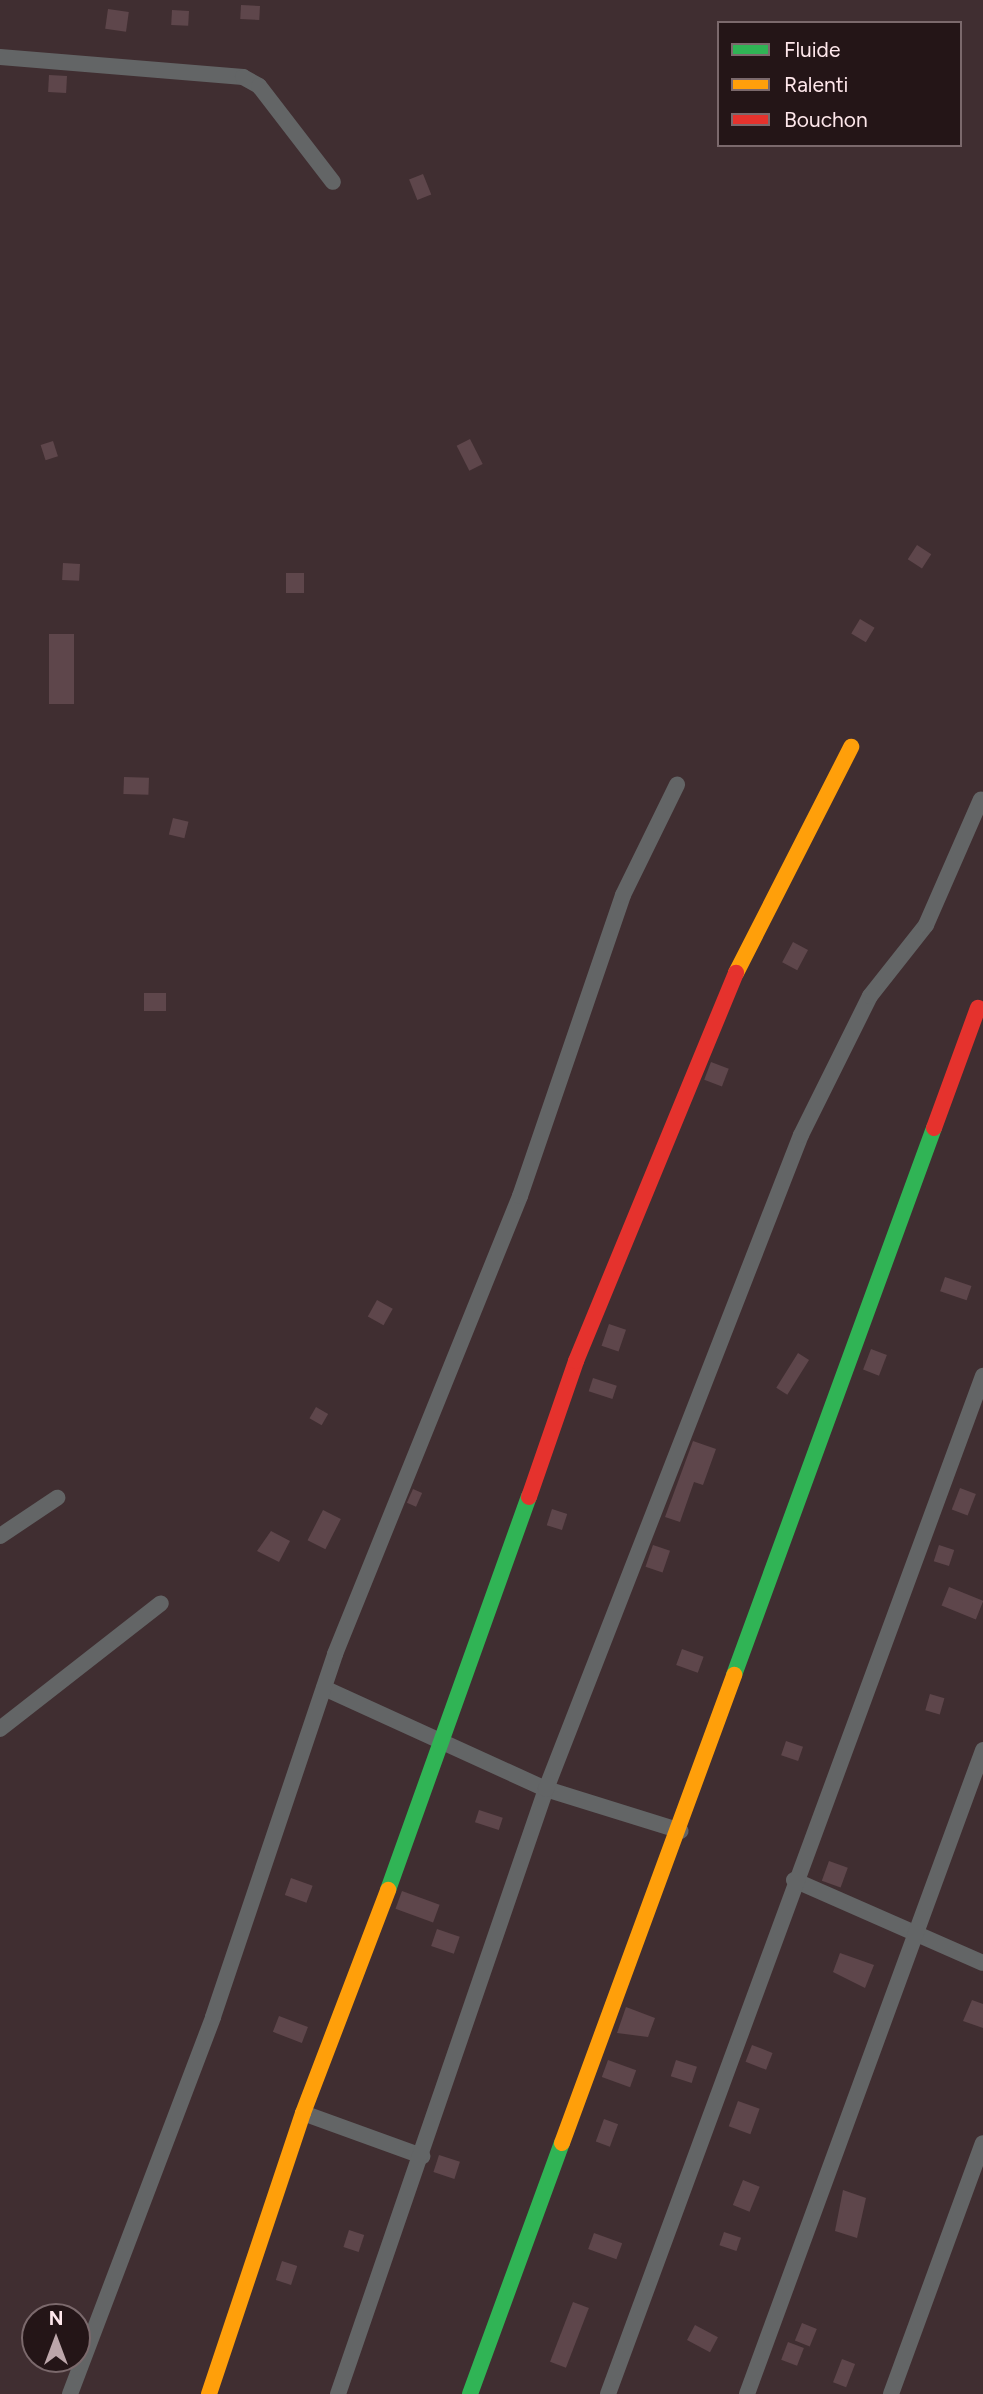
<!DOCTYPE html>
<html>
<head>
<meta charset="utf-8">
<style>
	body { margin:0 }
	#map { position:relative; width:983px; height:2394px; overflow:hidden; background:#402e31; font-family:Figtree,sans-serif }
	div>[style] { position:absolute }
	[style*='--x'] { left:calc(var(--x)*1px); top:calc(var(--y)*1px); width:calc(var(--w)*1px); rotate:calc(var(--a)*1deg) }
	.building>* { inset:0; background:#5e464b; transform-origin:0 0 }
	.street>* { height:16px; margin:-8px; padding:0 8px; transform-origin:8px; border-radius:8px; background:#636566 }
	.fast>* { height:16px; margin:-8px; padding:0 8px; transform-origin:8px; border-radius:8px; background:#30b455 }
	.slow>* { height:16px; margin:-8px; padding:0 8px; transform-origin:8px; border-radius:8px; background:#ff9f0a }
	.jam>* { height:16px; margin:-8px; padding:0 8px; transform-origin:8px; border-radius:8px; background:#e5322d }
	span { translate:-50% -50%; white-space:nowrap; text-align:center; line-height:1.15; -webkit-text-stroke:7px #241517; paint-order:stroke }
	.legend { position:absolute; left:717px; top:21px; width:245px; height:126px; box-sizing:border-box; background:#241517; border:2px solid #7b696c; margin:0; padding:9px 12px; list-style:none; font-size:21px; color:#fee7eb }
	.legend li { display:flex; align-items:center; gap:14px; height:35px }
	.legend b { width:35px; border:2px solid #7b696c }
	.north { position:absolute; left:21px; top:2303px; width:70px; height:70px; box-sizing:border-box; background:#241517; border:2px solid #7b696c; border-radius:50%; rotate:0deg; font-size:19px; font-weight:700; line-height:28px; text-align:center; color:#fee7eb }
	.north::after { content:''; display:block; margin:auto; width:24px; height:32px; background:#bca6aa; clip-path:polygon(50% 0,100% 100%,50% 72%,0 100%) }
</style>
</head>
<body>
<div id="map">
	<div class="building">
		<div style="left:241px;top:5px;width:19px;height:14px;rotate:3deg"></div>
		<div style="left:108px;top:9px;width:21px;height:20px;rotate:8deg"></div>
		<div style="left:172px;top:10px;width:17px;height:15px;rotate:3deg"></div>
		<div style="left:49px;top:75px;width:18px;height:17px;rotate:3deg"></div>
		<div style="left:423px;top:174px;width:22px;height:15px;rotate:68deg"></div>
		<div style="left:470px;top:439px;width:28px;height:15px;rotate:63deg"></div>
		<div style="left:53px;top:441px;width:16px;height:13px;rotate:72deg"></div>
		<div style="left:917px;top:545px;width:17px;height:17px;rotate:33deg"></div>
		<div style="left:63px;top:563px;width:17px;height:17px;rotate:3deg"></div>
		<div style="left:286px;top:573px;width:18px;height:20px"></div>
		<div style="left:860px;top:619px;width:17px;height:17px;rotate:31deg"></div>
		<div style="left:49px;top:634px;width:25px;height:70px"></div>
		<div style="left:124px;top:777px;width:25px;height:17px;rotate:2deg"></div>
		<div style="left:173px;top:818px;width:16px;height:17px;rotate:14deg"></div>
		<div style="left:793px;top:942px;width:17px;height:23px;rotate:28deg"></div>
		<div style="left:144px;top:993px;width:22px;height:18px"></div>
		<div style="left:711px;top:1062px;width:19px;height:19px;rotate:21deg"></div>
		<div style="left:945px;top:1277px;width:28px;height:15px;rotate:19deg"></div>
		<div style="left:377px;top:1300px;width:18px;height:19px;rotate:29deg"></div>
		<div style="left:609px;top:1324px;width:18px;height:23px;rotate:19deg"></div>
		<div style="left:871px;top:1349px;width:17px;height:22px;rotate:21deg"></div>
		<div style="left:798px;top:1353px;width:13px;height:41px;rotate:32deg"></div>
		<div style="left:593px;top:1378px;width:25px;height:14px;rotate:18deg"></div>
		<div style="left:316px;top:1407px;width:14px;height:13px;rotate:30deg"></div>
		<div style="clip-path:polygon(693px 1441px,716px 1449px,703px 1485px,694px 1482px,680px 1522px,665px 1517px)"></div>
		<div style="left:960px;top:1488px;width:17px;height:23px;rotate:21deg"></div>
		<div style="left:413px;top:1489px;width:10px;height:15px;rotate:24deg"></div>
		<div style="left:552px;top:1509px;width:16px;height:17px;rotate:18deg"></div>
		<div style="left:323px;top:1510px;width:20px;height:34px;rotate:27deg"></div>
		<div style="clip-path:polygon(271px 1531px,290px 1541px,279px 1562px,257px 1551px)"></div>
		<div style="left:653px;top:1545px;width:18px;height:23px;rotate:19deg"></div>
		<div style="left:939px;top:1545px;width:16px;height:17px;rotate:18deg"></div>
		<div style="left:949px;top:1587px;width:37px;height:20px;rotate:22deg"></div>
		<div style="left:682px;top:1649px;width:23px;height:17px;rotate:20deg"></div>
		<div style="left:930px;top:1694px;width:15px;height:17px;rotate:16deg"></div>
		<div style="left:786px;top:1741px;width:18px;height:15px;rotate:19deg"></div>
		<div style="left:479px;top:1810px;width:25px;height:13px;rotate:18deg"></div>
		<div style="left:829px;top:1861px;width:20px;height:21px;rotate:20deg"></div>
		<div style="left:291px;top:1878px;width:23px;height:18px;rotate:20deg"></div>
		<div style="left:402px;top:1891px;width:40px;height:19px;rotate:20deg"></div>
		<div style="left:437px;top:1929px;width:24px;height:18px;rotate:19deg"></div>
		<div style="clip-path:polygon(840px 1953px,874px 1965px,865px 1988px,833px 1972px)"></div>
		<div style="clip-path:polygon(972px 2000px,983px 2004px,983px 2028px,963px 2021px)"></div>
		<div style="clip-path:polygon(626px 2007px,655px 2018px,648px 2037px,617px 2033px)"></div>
		<div style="left:279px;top:2016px;width:31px;height:17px;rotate:21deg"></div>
		<div style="left:752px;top:2045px;width:22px;height:18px;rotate:21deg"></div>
		<div style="left:608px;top:2060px;width:30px;height:18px;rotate:20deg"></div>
		<div style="left:676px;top:2060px;width:22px;height:17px;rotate:18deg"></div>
		<div style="left:738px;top:2101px;width:23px;height:27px;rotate:20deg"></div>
		<div style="left:604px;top:2119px;width:15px;height:24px;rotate:20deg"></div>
		<div style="left:439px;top:2155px;width:22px;height:18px;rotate:18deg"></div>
		<div style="left:743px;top:2180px;width:18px;height:27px;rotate:22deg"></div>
		<div style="clip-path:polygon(843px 2190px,866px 2198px,857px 2238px,835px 2231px)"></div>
		<div style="left:349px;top:2230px;width:16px;height:18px;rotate:18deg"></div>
		<div style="left:724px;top:2232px;width:18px;height:14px;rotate:19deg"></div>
		<div style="left:594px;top:2233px;width:30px;height:17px;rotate:20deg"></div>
		<div style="left:282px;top:2261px;width:16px;height:20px;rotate:18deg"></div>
		<div style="left:573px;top:2302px;width:17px;height:64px;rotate:21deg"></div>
		<div style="left:802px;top:2323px;width:16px;height:19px;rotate:22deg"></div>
		<div style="left:695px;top:2325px;width:26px;height:17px;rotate:28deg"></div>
		<div style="left:788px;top:2342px;width:17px;height:19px;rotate:21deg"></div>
		<div style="left:842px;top:2359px;width:14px;height:25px;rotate:21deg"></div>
	</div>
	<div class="street">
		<div style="--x:0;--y:57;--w:244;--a:4.7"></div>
		<div style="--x:243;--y:77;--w:18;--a:29"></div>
		<div style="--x:259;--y:86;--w:121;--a:52.4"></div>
		<div style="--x:0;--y:1536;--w:69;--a:-33.7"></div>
		<div style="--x:324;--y:1688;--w:244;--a:24.5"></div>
		<div style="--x:546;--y:1789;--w:141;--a:17.3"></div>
		<div style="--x:0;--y:1729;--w:204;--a:-38"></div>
		<div style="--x:794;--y:1880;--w:206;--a:23.7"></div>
		<div style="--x:303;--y:2113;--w:127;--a:19.9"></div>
		<div style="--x:70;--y:2394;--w:403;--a:-69.2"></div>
		<div style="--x:213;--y:2017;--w:383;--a:-71.4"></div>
		<div style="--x:335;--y:1654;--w:494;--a:-68"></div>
		<div style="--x:520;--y:1196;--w:318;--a:-71.1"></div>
		<div style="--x:623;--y:895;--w:123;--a:-63.9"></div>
		<div style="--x:338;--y:2394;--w:640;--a:-71.03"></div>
		<div style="--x:546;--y:1789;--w:702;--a:-68.7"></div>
		<div style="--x:801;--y:1135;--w:155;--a:-63.6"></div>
		<div style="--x:870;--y:996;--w:90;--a:-51.7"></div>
		<div style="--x:926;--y:925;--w:137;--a:-66.4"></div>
		<div style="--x:608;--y:2394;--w:1085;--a:-69.78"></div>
		<div style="--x:747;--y:2394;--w:686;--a:-69.87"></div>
		<div style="--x:891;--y:2394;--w:267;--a:-69.9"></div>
	</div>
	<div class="fast">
		<div style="--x:734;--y:1675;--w:582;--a:-69.92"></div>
		<div style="--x:388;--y:1890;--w:418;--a:-70.3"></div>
		<div style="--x:470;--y:2394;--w:267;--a:-69.9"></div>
	</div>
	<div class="slow">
		<div style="--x:736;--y:973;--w:254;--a:-63"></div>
		<div style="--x:562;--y:2143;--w:499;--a:-69.8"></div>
		<div style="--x:209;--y:2394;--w:296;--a:-71.5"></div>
		<div style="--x:303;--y:2113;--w:239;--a:-69.1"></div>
	</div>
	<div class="jam">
		<div style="--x:934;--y:1128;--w:128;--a:-69.9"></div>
		<div style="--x:529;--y:1497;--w:144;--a:-70.9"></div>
		<div style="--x:576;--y:1361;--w:420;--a:-67.6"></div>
	</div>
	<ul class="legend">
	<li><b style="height:9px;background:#30b455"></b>Fluide</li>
	<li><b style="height:9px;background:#ff9f0a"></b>Ralenti</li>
	<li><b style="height:9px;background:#e5322d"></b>Bouchon</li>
	</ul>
	<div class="north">N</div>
</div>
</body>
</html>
